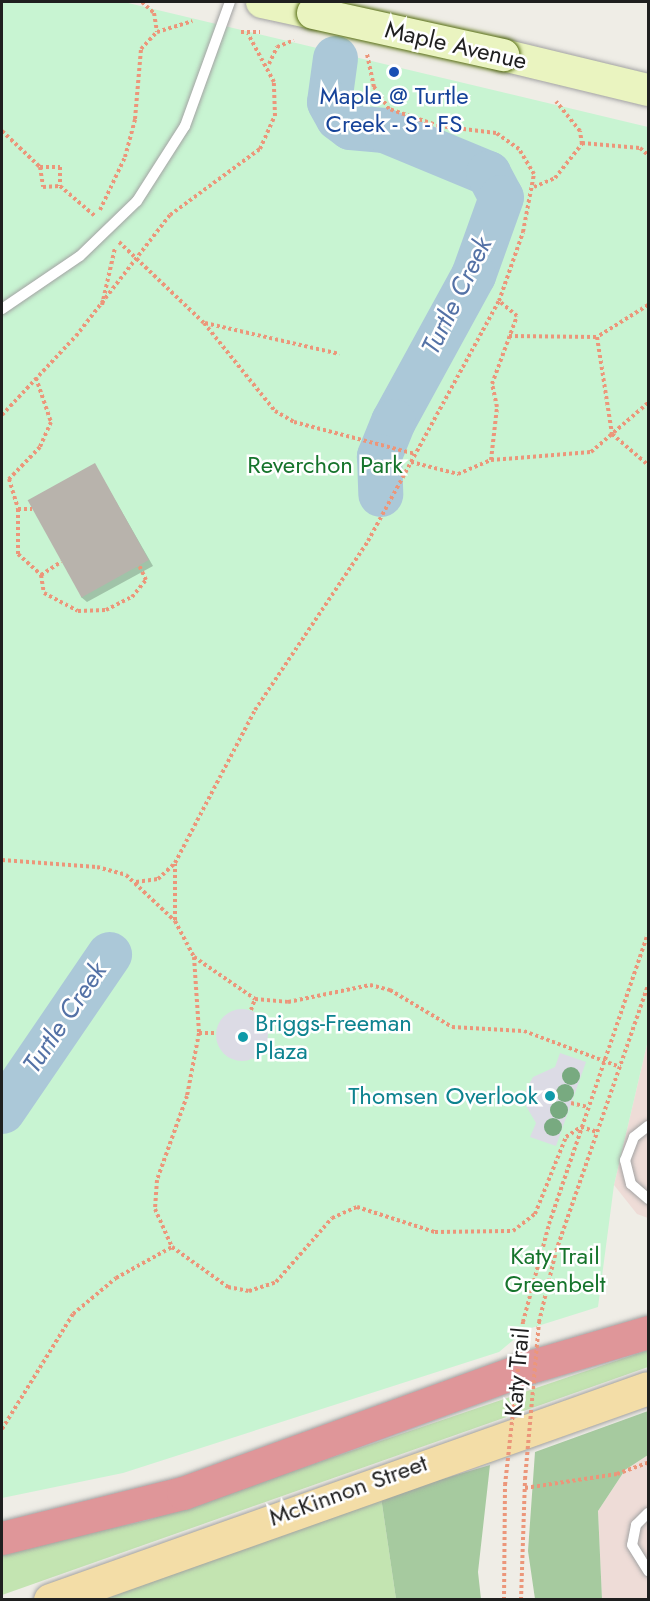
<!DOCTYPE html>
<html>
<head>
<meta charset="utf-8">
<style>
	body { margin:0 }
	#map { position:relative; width:650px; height:1601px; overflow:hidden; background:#efede6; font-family:Jost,sans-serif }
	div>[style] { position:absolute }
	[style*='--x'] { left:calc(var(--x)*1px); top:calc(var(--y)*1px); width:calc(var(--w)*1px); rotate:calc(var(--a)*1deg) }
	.commercial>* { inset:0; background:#eedcd7 }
	.grass>* { inset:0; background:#c3e4b1 }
	.forest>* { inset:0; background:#a6ca9f }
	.park>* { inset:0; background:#c8f4d2 }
	.plaza>* { inset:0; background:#dcdbe5 }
	.round { border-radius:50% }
	.shadow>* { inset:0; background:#0003 }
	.river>* { height:45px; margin:-22.5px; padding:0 22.5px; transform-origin:22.5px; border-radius:22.5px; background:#abc8d8 }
	.building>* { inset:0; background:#b8b3ac; transform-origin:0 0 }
	.path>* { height:4px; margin-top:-2px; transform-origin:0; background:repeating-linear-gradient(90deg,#ec967a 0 3px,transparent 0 6px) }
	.roads { filter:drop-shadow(0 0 2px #a3a3a3) drop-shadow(0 0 2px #a3a3a3) }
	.service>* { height:10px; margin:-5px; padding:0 5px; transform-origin:5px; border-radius:5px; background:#fff }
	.secondary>* { height:32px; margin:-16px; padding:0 16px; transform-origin:16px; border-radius:16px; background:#eaf4c0 }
	.primary>* { height:33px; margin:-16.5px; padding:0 16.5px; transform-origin:16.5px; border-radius:16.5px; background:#f3dda7 }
	.motorway>* { height:33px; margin:-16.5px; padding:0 16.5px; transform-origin:16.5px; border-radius:16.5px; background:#df9699 }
	.path-bridge>* { height:4px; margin-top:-2px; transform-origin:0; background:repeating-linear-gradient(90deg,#ec967a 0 3px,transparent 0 6px) }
	.bridges { filter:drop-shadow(0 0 2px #556d10) drop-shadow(0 0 2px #556d10) }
	.secondary-bridge>* { height:32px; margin:-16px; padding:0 16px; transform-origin:16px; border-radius:16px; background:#eaf4c0 }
	.trees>* { width:18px; height:18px; margin:-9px; border-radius:50%; background:#78aa80 }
	.dots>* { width:16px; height:16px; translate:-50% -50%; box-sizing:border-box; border:3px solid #fff; border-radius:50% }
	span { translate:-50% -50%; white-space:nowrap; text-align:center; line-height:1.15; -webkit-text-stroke:5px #fff; paint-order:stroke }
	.street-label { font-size:24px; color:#1f1f1f }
	.transit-label { font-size:24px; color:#164399 }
	.park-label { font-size:24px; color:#16742c }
	.culture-label { font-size:24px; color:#0d838f }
	.left { translate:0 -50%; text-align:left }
	.right { translate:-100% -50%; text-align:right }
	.water-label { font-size:26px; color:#5472a6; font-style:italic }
	.frame { position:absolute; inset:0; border:3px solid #1f1f1f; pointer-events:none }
</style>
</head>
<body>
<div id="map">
	<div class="commercial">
		<div style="clip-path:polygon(648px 1040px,648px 1218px,637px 1214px,614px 1185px)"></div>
		<div style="clip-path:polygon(648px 1455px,648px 1599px,602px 1599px,598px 1511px,625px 1470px)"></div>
	</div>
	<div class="grass">
		<div style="clip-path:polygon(648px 1350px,648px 1367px,2px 1595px,2px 1552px,148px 1520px)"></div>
		<div style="clip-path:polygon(381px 1497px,396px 1599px,105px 1599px)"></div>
	</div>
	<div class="forest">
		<div style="clip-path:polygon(648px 1411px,648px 1455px,625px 1470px,598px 1511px,602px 1599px,535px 1599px,528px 1551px,535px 1452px)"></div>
		<div style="clip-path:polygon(490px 1465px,478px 1572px,481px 1599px,396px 1599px,381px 1497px)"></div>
	</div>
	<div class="park">
		<div style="clip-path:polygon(2px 2px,124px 2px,648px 127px,648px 1040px,614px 1185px,598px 1307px,525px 1330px,499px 1352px,123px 1473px,2px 1498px)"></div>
	</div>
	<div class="plaza">
		<div class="round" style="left:216px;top:1009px;width:52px;height:52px"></div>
		<div style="clip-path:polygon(560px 1053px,586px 1062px,556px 1146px,530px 1137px,536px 1123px,526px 1106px,526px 1090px,533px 1077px,555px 1067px)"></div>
	</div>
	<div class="shadow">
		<div style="clip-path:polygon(95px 465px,153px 566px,87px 602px,81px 597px)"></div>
	</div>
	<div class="river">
		<div style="--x:335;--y:58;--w:44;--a:97.8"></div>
		<div style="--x:329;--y:102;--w:18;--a:61"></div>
		<div style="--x:338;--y:118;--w:15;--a:37"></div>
		<div style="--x:350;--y:127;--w:34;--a:5"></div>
		<div style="--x:384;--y:130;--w:113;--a:22.5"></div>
		<div style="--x:488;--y:173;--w:27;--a:62"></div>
		<div style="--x:501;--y:197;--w:83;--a:109.7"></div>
		<div style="--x:473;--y:275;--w:166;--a:118.7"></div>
		<div style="--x:393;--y:421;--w:38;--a:112"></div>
		<div style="--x:379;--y:456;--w:38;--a:88"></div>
		<div style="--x:2;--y:1111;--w:190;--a:-55.7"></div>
	</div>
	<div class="building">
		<div style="left:95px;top:463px;width:111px;height:77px;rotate:61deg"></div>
	</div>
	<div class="path">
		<div style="--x:142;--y:2;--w:16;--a:43"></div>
		<div style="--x:154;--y:13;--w:19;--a:81"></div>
		<div style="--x:241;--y:32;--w:19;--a:0"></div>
		<div style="--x:269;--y:64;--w:19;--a:-65"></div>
		<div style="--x:277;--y:47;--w:18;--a:-22"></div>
		<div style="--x:2;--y:131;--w:52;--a:43.5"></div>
		<div style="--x:40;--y:167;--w:20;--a:81"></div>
		<div style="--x:43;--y:187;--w:17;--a:-3"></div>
		<div style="--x:60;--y:186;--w:46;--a:40.6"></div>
		<div style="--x:582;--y:143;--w:58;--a:4.9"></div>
		<div style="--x:640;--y:148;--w:11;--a:41"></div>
		<div style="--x:40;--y:167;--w:20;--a:0"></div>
		<div style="--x:60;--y:167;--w:19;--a:90"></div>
		<div style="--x:534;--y:187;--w:23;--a:-23"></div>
		<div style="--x:555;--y:178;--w:43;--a:-51.5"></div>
		<div style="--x:582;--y:144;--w:13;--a:-99"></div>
		<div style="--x:580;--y:131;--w:38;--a:-129"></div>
		<div style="--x:100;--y:210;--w:59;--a:-64.7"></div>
		<div style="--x:125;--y:157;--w:39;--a:-75"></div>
		<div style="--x:135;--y:119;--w:70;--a:-85.1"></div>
		<div style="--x:141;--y:49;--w:23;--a:-47"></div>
		<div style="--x:157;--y:32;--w:37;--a:-17"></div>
		<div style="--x:119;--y:242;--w:117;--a:43.6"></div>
		<div style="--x:204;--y:323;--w:113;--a:51.1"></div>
		<div style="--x:275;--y:411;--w:22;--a:30"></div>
		<div style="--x:294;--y:422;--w:125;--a:14.8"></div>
		<div style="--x:102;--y:305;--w:58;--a:-77.2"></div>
		<div style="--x:648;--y:305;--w:60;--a:147.9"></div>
		<div style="--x:597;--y:337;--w:98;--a:81.2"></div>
		<div style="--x:612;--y:434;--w:48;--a:40.7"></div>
		<div style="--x:205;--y:323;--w:138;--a:13"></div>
		<div style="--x:509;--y:336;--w:88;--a:0.7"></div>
		<div style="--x:36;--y:378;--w:46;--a:71.2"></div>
		<div style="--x:51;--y:422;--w:27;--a:114"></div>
		<div style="--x:40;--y:447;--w:45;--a:134.1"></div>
		<div style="--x:9;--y:479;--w:31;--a:73"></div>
		<div style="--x:18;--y:509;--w:45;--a:90"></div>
		<div style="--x:18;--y:554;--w:31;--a:42"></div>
		<div style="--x:41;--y:575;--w:18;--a:81"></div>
		<div style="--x:44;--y:593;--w:38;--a:28"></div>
		<div style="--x:78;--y:611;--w:28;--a:-2"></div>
		<div style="--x:106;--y:610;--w:29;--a:-27"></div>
		<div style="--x:132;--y:597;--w:22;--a:-51"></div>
		<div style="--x:146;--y:580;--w:17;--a:-115"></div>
		<div style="--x:2;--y:415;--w:108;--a:-46.9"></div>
		<div style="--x:76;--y:336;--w:153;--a:-52.2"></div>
		<div style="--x:170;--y:215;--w:112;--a:-36.3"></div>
		<div style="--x:260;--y:149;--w:36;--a:-66"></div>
		<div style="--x:275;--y:116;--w:34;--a:-92"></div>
		<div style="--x:274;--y:82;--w:55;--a:-118.4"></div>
		<div style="--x:491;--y:460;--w:100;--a:-4.6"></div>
		<div style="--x:591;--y:452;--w:75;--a:-40.7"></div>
		<div style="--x:411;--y:462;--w:49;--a:14.3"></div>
		<div style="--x:458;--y:474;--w:36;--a:-23"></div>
		<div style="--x:491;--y:460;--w:53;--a:-83.5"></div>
		<div style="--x:497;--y:407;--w:24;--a:-102"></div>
		<div style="--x:492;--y:384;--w:72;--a:-69.8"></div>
		<div style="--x:517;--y:316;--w:23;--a:-140"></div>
		<div style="--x:18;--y:509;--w:14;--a:0"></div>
		<div style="--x:41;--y:575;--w:24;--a:-33"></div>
		<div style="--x:2;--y:860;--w:95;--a:4.2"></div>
		<div style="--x:97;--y:867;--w:30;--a:15"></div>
		<div style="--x:126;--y:875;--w:67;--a:43.2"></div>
		<div style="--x:175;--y:921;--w:41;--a:62.2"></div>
		<div style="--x:194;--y:957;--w:76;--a:86.2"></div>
		<div style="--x:199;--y:1033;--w:64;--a:100.8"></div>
		<div style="--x:187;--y:1096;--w:89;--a:109.7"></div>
		<div style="--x:157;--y:1180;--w:29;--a:94"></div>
		<div style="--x:155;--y:1209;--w:42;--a:65.9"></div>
		<div style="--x:172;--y:1247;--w:69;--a:35.5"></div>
		<div style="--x:228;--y:1287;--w:21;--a:11"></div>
		<div style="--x:249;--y:1291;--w:28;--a:-18"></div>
		<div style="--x:276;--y:1282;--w:85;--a:-48.8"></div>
		<div style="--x:332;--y:1218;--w:27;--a:-24"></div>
		<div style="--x:357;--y:1207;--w:82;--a:17.8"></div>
		<div style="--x:435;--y:1232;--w:78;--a:-0.7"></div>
		<div style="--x:513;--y:1231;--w:28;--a:-38"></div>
		<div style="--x:535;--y:1214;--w:83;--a:-68.1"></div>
		<div style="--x:566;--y:1137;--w:18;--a:-34"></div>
		<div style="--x:581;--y:1127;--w:17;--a:17"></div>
		<div style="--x:136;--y:882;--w:22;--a:-8"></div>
		<div style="--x:158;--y:879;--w:23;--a:-43"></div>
		<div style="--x:175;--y:863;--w:173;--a:-62.4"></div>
		<div style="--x:255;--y:710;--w:203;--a:-56.2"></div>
		<div style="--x:368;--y:541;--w:273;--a:-61.4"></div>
		<div style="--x:499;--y:301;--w:73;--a:-70.8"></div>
		<div style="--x:523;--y:232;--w:59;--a:-79.3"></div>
		<div style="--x:534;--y:174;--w:29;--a:-121"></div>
		<div style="--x:519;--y:149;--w:28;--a:-145"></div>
		<div style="--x:496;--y:133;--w:57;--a:-173"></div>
		<div style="--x:439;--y:126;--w:53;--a:-161.2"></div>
		<div style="--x:389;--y:109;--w:27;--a:-124"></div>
		<div style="--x:374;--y:87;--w:35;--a:-102"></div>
		<div style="--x:175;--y:920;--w:56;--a:-90"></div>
		<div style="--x:194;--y:957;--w:74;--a:34.5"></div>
		<div style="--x:255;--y:999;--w:33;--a:5"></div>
		<div style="--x:288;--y:1002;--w:84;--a:-11.7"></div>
		<div style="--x:370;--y:985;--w:21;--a:14"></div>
		<div style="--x:390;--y:990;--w:72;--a:30.8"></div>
		<div style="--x:452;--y:1027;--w:72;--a:3.2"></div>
		<div style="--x:524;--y:1031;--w:103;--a:20.6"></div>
		<div style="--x:251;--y:1010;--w:12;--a:-70"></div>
		<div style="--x:199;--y:1033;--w:18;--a:0"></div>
		<div style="--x:571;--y:1103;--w:17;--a:13"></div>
		<div style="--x:523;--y:1322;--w:101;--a:-75.1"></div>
		<div style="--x:549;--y:1224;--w:306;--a:-71.2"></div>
		<div style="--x:539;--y:1322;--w:73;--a:-76.5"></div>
		<div style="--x:556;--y:1251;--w:281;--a:-70.9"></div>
		<div style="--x:2;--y:1429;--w:135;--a:-58.3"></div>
		<div style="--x:73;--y:1314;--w:56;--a:-39.9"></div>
		<div style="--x:116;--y:1278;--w:64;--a:-29"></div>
		<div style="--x:525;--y:1488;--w:93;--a:-8.7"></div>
		<div style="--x:617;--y:1474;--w:33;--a:-20"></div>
		<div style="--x:504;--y:1600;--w:115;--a:-89.5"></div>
		<div style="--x:521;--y:1600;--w:121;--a:-88.1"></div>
	</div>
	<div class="roads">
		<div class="service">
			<div style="--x:2;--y:309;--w:94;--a:-34.2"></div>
			<div style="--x:80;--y:256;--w:79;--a:-44"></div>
			<div style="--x:137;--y:201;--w:89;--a:-57.4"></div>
			<div style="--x:185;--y:126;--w:132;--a:-70.1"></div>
			<div style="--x:648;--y:1126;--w:18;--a:142"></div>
			<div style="--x:634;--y:1137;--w:25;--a:111"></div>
			<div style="--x:625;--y:1160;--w:25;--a:76"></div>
			<div style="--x:631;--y:1184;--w:23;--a:41"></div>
			<div style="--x:648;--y:1513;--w:17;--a:135"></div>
			<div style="--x:636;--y:1525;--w:20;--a:101"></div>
			<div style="--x:632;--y:1545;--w:31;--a:58"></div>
		</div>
		<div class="secondary">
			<div style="--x:262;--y:2;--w:52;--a:12.2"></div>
			<div style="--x:503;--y:55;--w:149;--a:13.6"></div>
		</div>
		<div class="primary">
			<div style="--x:50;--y:1600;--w:634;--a:-19.52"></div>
		</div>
		<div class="motorway">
			<div style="--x:2;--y:1538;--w:187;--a:-14"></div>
			<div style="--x:183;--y:1493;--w:365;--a:-20"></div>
			<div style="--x:526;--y:1368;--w:127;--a:-16.4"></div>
		</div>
	</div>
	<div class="path-bridge">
		<div style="--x:525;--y:1479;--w:158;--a:-84.9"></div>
		<div style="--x:505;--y:1485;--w:164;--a:-83.7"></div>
	</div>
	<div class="bridges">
		<div class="secondary-bridge">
			<div style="--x:313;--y:13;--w:195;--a:12.5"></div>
		</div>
	</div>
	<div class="trees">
		<div style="left:571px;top:1076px"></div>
		<div style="left:565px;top:1093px"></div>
		<div style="left:559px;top:1110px"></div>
		<div style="left:553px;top:1127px"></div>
	</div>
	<div class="dots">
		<div style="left:394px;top:72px;background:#1a4fb4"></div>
		<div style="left:243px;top:1037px;background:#0f9aa8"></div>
		<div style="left:550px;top:1096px;background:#0f9aa8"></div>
	</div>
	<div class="street-label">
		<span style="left:456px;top:45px;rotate:13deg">Maple Avenue</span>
		<span style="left:517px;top:1372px;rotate:-85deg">Katy Trail</span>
		<span style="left:348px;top:1490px;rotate:-20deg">McKinnon Street</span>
	</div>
	<div class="transit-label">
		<span style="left:394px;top:110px">Maple @ Turtle<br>Creek - S - FS</span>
	</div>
	<div class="park-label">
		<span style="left:325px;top:465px">Reverchon Park</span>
		<span style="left:555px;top:1270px">Katy Trail<br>Greenbelt</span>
	</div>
	<div class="culture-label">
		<span class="left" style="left:255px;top:1037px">Briggs-Freeman<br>Plaza</span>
		<span class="right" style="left:538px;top:1096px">Thomsen Overlook</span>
	</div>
	<div class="water-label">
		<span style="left:457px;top:296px;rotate:-64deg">Turtle Creek</span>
		<span style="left:65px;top:1018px;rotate:-56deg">Turtle Creek</span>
	</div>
	<div class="frame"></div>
</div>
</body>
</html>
